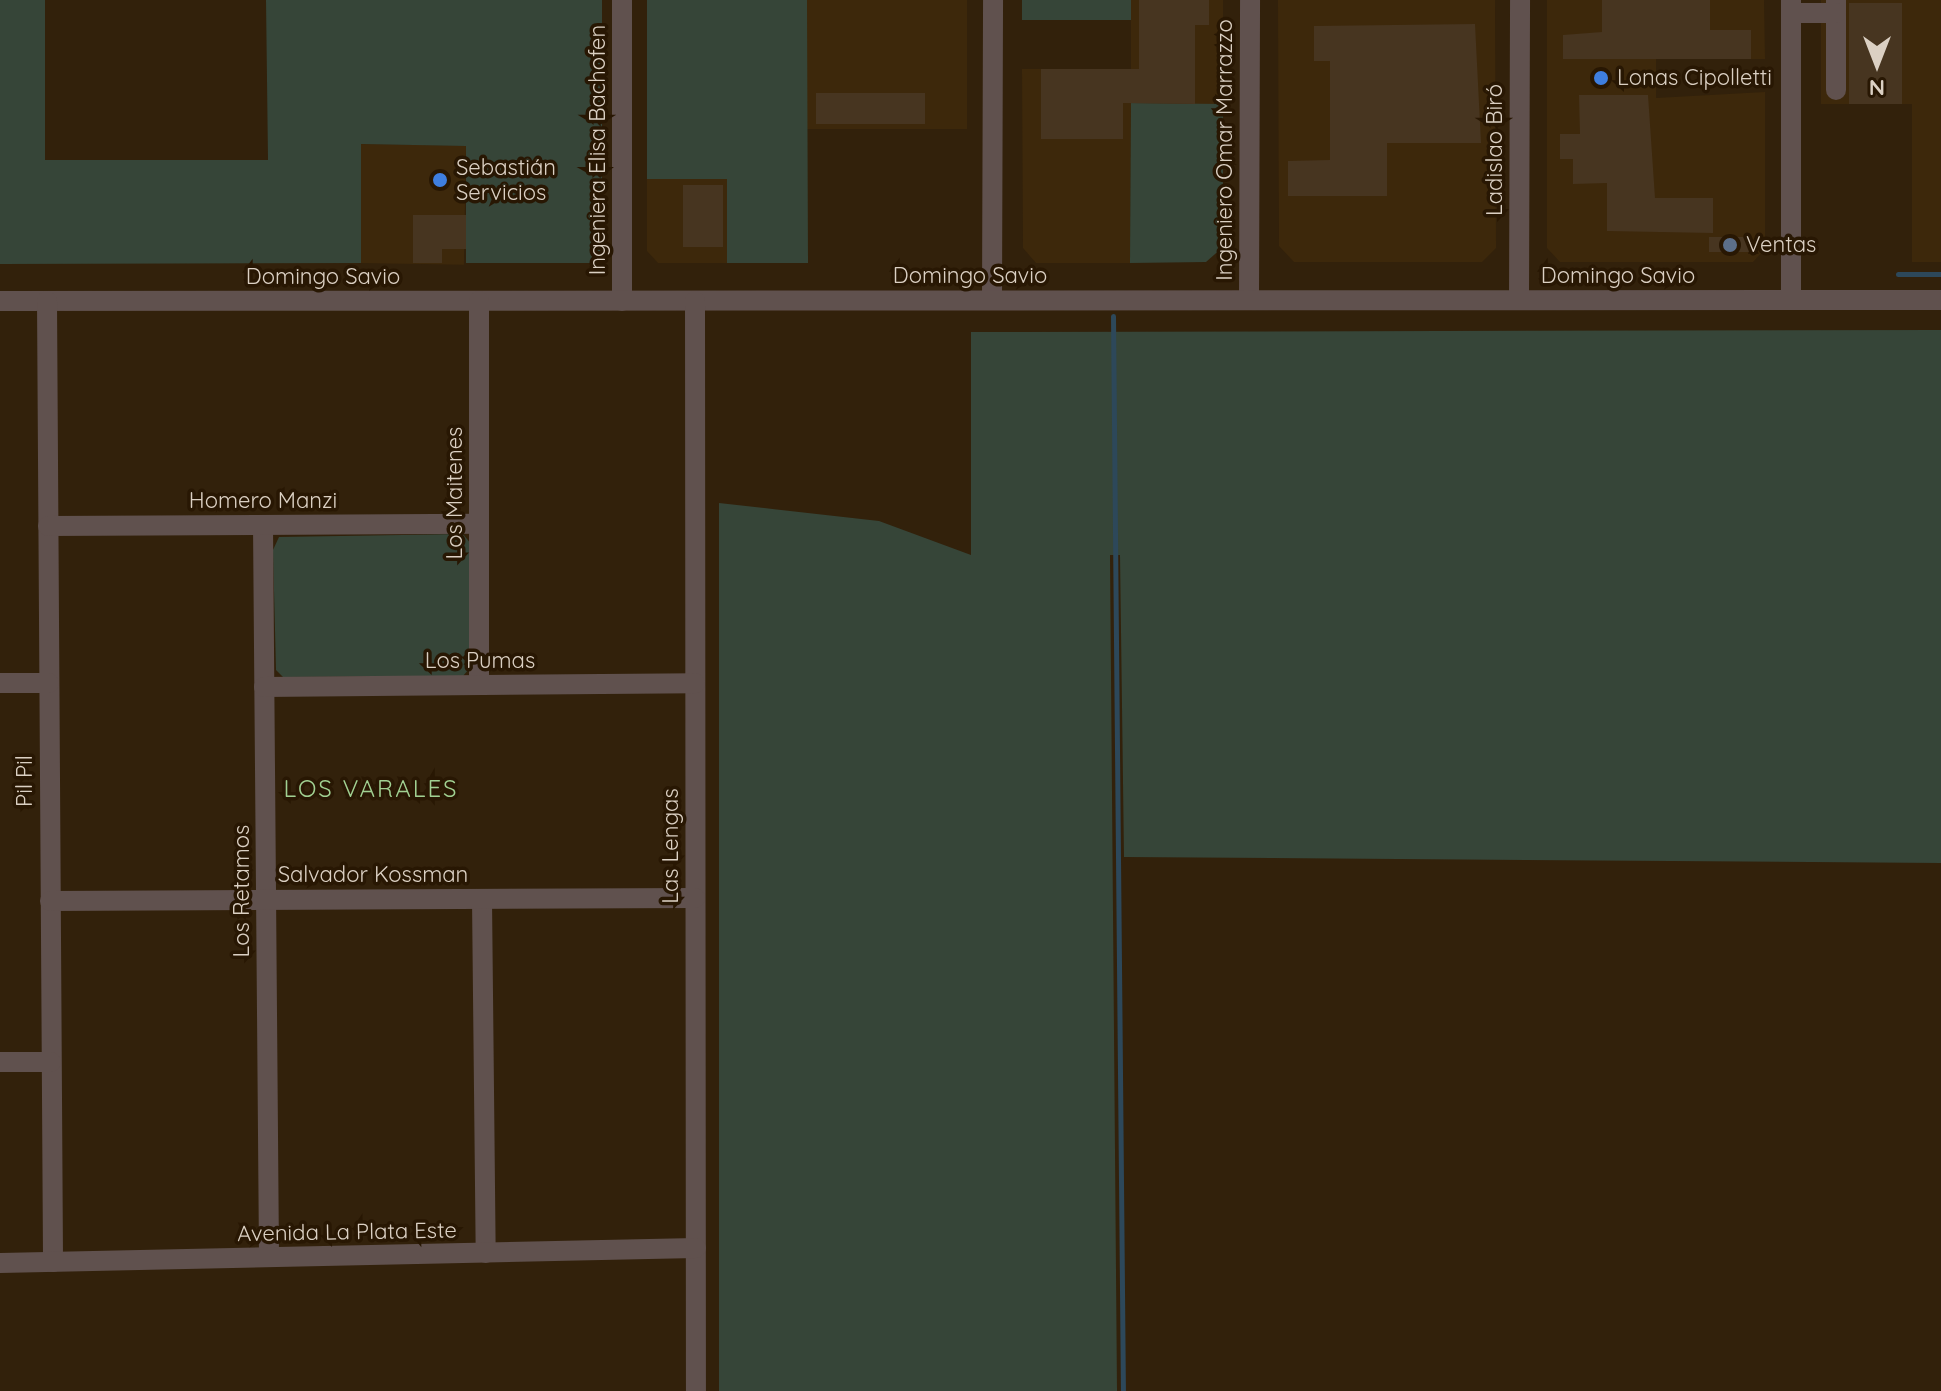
<!DOCTYPE html>
<html>
<head>
<meta charset="utf-8">
<style>
	body { margin:0 }
	#map { position:relative; width:1941px; height:1391px; overflow:hidden; background:#32210b; font-family:Quicksand,sans-serif }
	div>[style] { position:absolute }
	[style*='--x'] { left:calc(var(--x)*1px); top:calc(var(--y)*1px); width:calc(var(--w)*1px); rotate:calc(var(--a)*1deg) }
	.built>* { inset:0; background:#3d280b; transform-origin:0 0 }
	.green>* { inset:0; background:#364538; transform-origin:0 0 }
	.stream>* { height:5px; margin:-2.5px; padding:0 2.5px; transform-origin:2.5px; border-radius:2.5px; background:#2d485a }
	.building>* { inset:0; background:#473520; transform-origin:0 0 }
	.minor>* { height:20px; margin:-10px; padding:0 10px; transform-origin:10px; border-radius:10px; background:#60514e }
	.dots>* { width:22px; height:22px; translate:-50% -50%; box-sizing:border-box; border:4px solid #281703; border-radius:50% }
	span { translate:-50% -50%; white-space:nowrap; text-align:center; line-height:1.15; -webkit-text-stroke:7px #281703; paint-order:stroke }
	.poi-label { font-size:22px; color:#dbd0c3 }
	.left { translate:0 -50%; text-align:left }
	.street-label { font-size:22px; color:#dbd0c3 }
	.neighbourhood-label { font-size:24px; color:#a1d192; letter-spacing:2px }
	.north { position:absolute; left:1837px; top:24px; width:80px; height:80px; -webkit-text-stroke:6px #281703; paint-order:stroke; rotate:180deg; font-size:22px; font-weight:700; line-height:32px; text-align:center; color:#dbd0c3 }
	.north::after { content:''; display:block; margin:auto; width:28px; height:36px; background:#dbd0c3; clip-path:polygon(50% 0,100% 100%,50% 72%,0 100%) }
</style>
</head>
<body>
<div id="map">
	<div class="built">
		<div style="left:807px;top:0;width:160px;height:129px"></div>
		<div style="clip-path:polygon(1131px 0,1223px 0,1223px 104px,1131px 104px,1130px 263px,1036px 263px,1023px 248px,1022px 69px,1131px 69px)"></div>
		<div style="clip-path:polygon(1278px 0,1495px 0,1496px 248px,1482px 262px,1294px 262px,1279px 246px)"></div>
		<div style="clip-path:polygon(1547px 0,1764px 0,1765px 59px,1656px 59px,1656px 98px,1765px 92px,1765px 249px,1753px 262px,1560px 262px,1547px 248px)"></div>
		<div style="clip-path:polygon(1821px 0,1941px 0,1941px 262px,1912px 262px,1912px 104px,1821px 104px)"></div>
		<div style="left:361px;top:144px;width:105px;height:119px;rotate:1deg"></div>
		<div style="clip-path:polygon(647px 179px,727px 179px,727px 263px,658px 263px,647px 251px)"></div>
	</div>
	<div class="green">
		<div style="clip-path:polygon(0 0,45px 0,45px 160px,268px 160px,266px 0,602px 0,602px 251px,591px 263px,466px 263px,466px 146px,361px 144px,361px 263px,0 264px)"></div>
		<div style="clip-path:polygon(647px 0,807px 0,808px 263px,727px 263px,727px 179px,647px 179px)"></div>
		<div style="left:1022px;top:0;width:109px;height:20px"></div>
		<div style="clip-path:polygon(1131px 103px,1223px 104px,1223px 247px,1206px 262px,1130px 263px)"></div>
		<div style="clip-path:polygon(1941px 330px,1941px 863px,1124px 857px,1120px 555px,1110px 555px,1117px 1391px,719px 1391px,719px 503px,879px 521px,971px 555px,971px 332px)"></div>
		<div style="clip-path:polygon(463px 534px,471px 544px,469px 669px,463px 676px,283px 677px,276px 670px,273px 550px,279px 537px)"></div>
	</div>
	<div class="stream">
		<div style="--x:1898;--y:274;--w:43;--a:0"></div>
		<div style="--x:1113;--y:316;--w:1075;--a:89.47"></div>
	</div>
	<div class="building">
		<div style="clip-path:polygon(1139px 0,1209px 0,1209px 25px,1195px 25px,1195px 104px,1123px 103px,1123px 139px,1041px 139px,1041px 69px,1139px 69px)"></div>
		<div style="clip-path:polygon(1602px 0,1710px 0,1710px 30px,1751px 30px,1751px 59px,1563px 59px,1563px 35px,1602px 32px)"></div>
		<div style="left:1849px;top:3px;width:53px;height:101px"></div>
		<div style="clip-path:polygon(1475px 24px,1481px 143px,1387px 143px,1387px 196px,1288px 196px,1288px 161px,1330px 160px,1330px 61px,1314px 61px,1314px 26px)"></div>
		<div style="left:816px;top:93px;width:109px;height:31px"></div>
		<div style="clip-path:polygon(1579px 95px,1648px 95px,1655px 198px,1713px 198px,1713px 233px,1607px 231px,1607px 183px,1573px 184px,1573px 159px,1560px 159px,1560px 134px,1580px 134px)"></div>
		<div style="left:683px;top:185px;width:40px;height:62px"></div>
		<div style="clip-path:polygon(413px 215px,466px 215px,466px 249px,442px 249px,442px 263px,413px 263px)"></div>
		<div style="left:1709px;top:237px;width:42px;height:15px"></div>
	</div>
	<div class="minor">
		<div style="--x:622;--y:0;--w:301;--a:90"></div>
		<div style="--x:1836;--y:0;--w:90;--a:90"></div>
		<div style="--x:1791;--y:13;--w:45;--a:0"></div>
		<div style="--x:992;--y:300;--w:300;--a:-89.8"></div>
		<div style="--x:1249;--y:300;--w:300;--a:-89.8"></div>
		<div style="--x:1519;--y:300;--w:300;--a:-89.8"></div>
		<div style="--x:1791;--y:300;--w:300;--a:-90"></div>
		<div style="--x:0;--y:301;--w:1941;--a:-0.03"></div>
		<div style="--x:47;--y:301;--w:961;--a:89.64"></div>
		<div style="--x:695;--y:301;--w:1090;--a:89.95"></div>
		<div style="--x:263;--y:525;--w:732;--a:89.53"></div>
		<div style="--x:48;--y:526;--w:431;--a:-0.3"></div>
		<div style="--x:0;--y:683;--w:49;--a:0"></div>
		<div style="--x:479;--y:685;--w:384;--a:-90"></div>
		<div style="--x:264;--y:687;--w:431;--a:-0.5"></div>
		<div style="--x:482;--y:899;--w:354;--a:89.4"></div>
		<div style="--x:50;--y:901;--w:645;--a:-0.27"></div>
		<div style="--x:0;--y:1062;--w:51;--a:0"></div>
		<div style="--x:0;--y:1263;--w:696;--a:-1.23"></div>
	</div>
	<div class="dots">
		<div style="left:1601px;top:78px;background:#3f7fe0"></div>
		<div style="left:440px;top:180px;background:#3f7fe0"></div>
		<div style="left:1730px;top:245px;background:#5c6f8a"></div>
	</div>
	<div class="poi-label">
		<span class="left" style="left:1617px;top:78px">Lonas Cipolletti</span>
		<span class="left" style="left:456px;top:180px">Sebastián<br>Servicios</span>
		<span class="left" style="left:1746px;top:245px">Ventas</span>
	</div>
	<div class="street-label">
		<span style="left:598px;top:150px;rotate:-90deg">Ingeniera Elisa Bachofen</span>
		<span style="left:1225px;top:150px;rotate:-90deg">Ingeniero Omar Marrazzo</span>
		<span style="left:1495px;top:150px;rotate:-90deg">Ladislao Biró</span>
		<span style="left:970px;top:276px">Domingo Savio</span>
		<span style="left:1618px;top:276px">Domingo Savio</span>
		<span style="left:323px;top:277px">Domingo Savio</span>
		<span style="left:455px;top:493px;rotate:-90deg">Los Maitenes</span>
		<span style="left:263px;top:501px">Homero Manzi</span>
		<span style="left:480px;top:661px">Los Pumas</span>
		<span style="left:25px;top:781px;rotate:-90deg">Pil Pil</span>
		<span style="left:671px;top:846px;rotate:-90deg">Las Lengas</span>
		<span style="left:373px;top:875px">Salvador Kossman</span>
		<span style="left:242px;top:891px;rotate:-90deg">Los Retamos</span>
		<span style="left:347px;top:1232px;rotate:-1deg">Avenida La Plata Este</span>
	</div>
	<div class="neighbourhood-label">
		<span style="left:371px;top:789px">LOS VARALES</span>
	</div>
	<div class="north">N</div>
</div>
</body>
</html>
